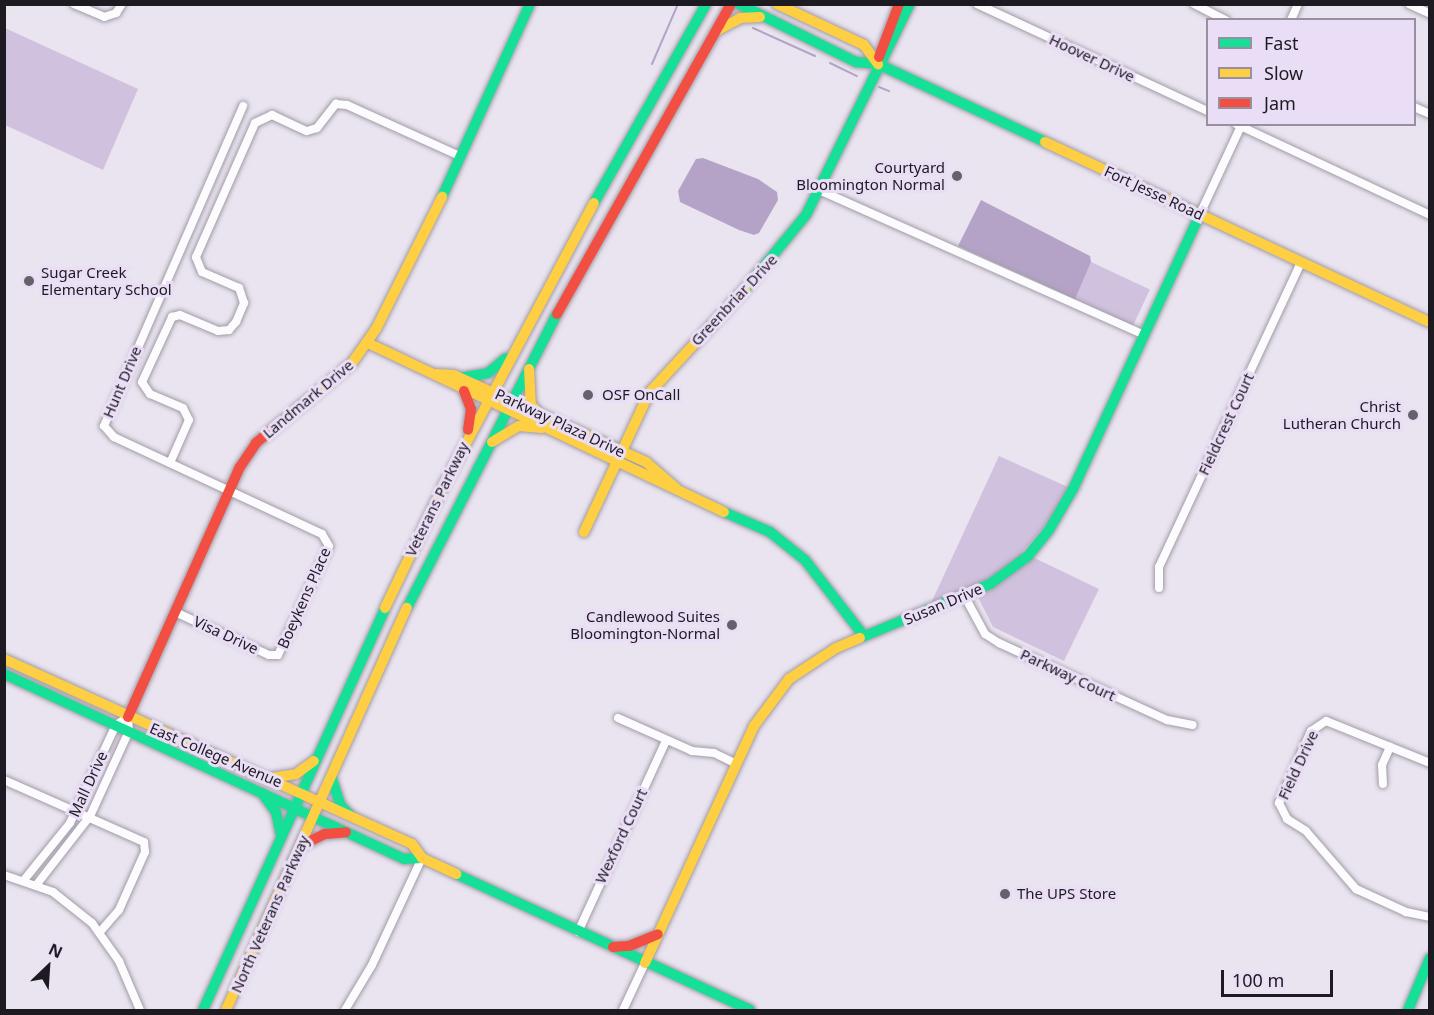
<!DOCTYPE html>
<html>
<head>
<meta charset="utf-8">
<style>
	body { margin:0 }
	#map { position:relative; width:1434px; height:1015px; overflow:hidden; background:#eae4f0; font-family:"Noto Sans",sans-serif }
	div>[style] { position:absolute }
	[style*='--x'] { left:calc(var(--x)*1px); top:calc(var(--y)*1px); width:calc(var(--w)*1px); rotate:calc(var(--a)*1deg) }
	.green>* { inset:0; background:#d0c2df; transform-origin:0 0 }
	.water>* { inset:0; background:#b4a3c7 }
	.stream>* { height:2px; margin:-1px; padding:0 1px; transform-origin:1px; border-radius:1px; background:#b4a3c7 }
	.roads { filter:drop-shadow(0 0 2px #a19ca6) drop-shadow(0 0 2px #a19ca6) }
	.street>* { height:8px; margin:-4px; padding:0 4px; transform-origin:4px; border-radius:4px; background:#fcfbfd }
	.fast>* { height:10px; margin:-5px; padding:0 5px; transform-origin:5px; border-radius:5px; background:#16e098 }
	.slow>* { height:10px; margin:-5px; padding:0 5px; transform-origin:5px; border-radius:5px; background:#ffcf43 }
	.jam>* { height:10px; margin:-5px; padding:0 5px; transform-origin:5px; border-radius:5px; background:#f24e42 }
	.dots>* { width:16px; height:16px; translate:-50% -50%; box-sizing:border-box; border:3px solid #eadef6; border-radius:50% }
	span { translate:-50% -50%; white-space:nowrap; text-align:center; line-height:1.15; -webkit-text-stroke:6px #eadef6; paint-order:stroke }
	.street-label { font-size:15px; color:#1e1a22 }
	.poi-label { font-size:15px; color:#1e1a22 }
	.right { translate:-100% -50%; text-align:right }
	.left { translate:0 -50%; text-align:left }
	.frame { position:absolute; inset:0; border:6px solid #1e1a22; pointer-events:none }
	.legend { position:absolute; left:1206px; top:18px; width:210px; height:108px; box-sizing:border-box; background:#eadef6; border:2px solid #9890a1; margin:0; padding:8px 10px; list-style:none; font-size:18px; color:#1e1a22 }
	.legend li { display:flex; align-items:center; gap:12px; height:30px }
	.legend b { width:30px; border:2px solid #9890a1 }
	.north { position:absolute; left:18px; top:937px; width:60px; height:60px; -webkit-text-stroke:4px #eadef6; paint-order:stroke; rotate:25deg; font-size:16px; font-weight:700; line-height:24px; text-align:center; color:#1e1a22 }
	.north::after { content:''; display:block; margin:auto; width:21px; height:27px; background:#1e1a22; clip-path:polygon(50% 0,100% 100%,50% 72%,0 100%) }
	.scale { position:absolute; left:1221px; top:970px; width:112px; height:27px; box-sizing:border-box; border:3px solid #1e1a22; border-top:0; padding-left:8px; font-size:18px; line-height:21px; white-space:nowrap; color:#1e1a22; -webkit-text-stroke:4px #eadef6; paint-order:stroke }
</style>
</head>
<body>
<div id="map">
	<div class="green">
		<div style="clip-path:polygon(5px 28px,138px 89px,103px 170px,5px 125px)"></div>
		<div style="left:1091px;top:262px;width:65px;height:40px;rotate:25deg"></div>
		<div style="clip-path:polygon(999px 456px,1068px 487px,1048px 522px,1022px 552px,1099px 589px,1064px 661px,993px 627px,978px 597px,936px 614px,932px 601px)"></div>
	</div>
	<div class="water">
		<div style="clip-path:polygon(703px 158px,758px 179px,777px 192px,778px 200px,759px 233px,754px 235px,739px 230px,680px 202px,678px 191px,696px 159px)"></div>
		<div style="clip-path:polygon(981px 200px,1090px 256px,1091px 262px,1075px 299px,958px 246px)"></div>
	</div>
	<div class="stream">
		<div style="--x:753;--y:28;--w:68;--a:24.3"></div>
		<div style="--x:830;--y:63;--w:30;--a:26"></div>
		<div style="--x:652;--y:64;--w:65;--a:-66.6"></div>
		<div style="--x:879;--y:87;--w:11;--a:22"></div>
	</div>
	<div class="roads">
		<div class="street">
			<div style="--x:74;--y:4;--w:33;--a:23"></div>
			<div style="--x:104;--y:17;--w:13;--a:-18"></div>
			<div style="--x:116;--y:13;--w:11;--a:-56"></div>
			<div style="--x:977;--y:4;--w:255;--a:24.9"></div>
			<div style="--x:1194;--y:4;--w:36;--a:27"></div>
			<div style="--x:1409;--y:4;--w:23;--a:25"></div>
			<div style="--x:1291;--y:20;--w:17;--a:-66"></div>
			<div style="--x:1414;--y:107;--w:17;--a:24"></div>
			<div style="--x:1236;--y:124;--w:214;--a:25.1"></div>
			<div style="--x:819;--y:190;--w:356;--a:24"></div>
			<div style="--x:1200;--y:214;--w:99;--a:-65"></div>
			<div style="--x:170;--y:463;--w:47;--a:-66.2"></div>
			<div style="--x:189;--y:420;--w:13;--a:-117"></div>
			<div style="--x:183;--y:408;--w:36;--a:-157"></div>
			<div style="--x:150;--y:394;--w:14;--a:-124"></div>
			<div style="--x:142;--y:382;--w:72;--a:-65.2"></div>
			<div style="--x:172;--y:317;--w:8;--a:-14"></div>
			<div style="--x:180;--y:315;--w:41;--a:22.8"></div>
			<div style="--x:218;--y:331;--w:11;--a:-5"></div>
			<div style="--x:229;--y:330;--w:11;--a:-49"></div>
			<div style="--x:236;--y:322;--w:21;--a:-67"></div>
			<div style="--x:244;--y:303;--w:16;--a:-108"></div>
			<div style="--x:239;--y:288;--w:40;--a:-156.6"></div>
			<div style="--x:202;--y:272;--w:16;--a:-112"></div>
			<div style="--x:196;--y:257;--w:146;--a:-66.2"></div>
			<div style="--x:255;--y:123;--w:19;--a:-25"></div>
			<div style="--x:272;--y:115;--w:38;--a:25"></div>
			<div style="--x:307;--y:131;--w:10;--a:-17"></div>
			<div style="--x:317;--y:128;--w:31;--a:-52"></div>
			<div style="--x:336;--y:104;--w:11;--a:5"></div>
			<div style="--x:347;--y:105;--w:124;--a:24.3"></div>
			<div style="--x:1159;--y:588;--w:21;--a:-90"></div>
			<div style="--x:1159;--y:567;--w:336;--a:-65"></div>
			<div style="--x:965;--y:597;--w:42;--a:61.6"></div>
			<div style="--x:985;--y:634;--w:17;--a:33"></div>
			<div style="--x:999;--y:643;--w:185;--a:24.6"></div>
			<div style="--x:1167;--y:720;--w:26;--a:11"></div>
			<div style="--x:175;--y:612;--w:103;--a:24.6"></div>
			<div style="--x:269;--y:655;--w:9;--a:0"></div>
			<div style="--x:278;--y:655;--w:120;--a:-64.9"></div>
			<div style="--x:329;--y:546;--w:14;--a:-120"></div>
			<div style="--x:322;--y:534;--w:230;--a:-155"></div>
			<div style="--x:114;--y:437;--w:15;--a:-132"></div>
			<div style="--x:104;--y:426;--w:349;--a:-66.5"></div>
			<div style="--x:618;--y:718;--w:81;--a:24"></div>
			<div style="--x:692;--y:751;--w:22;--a:5"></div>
			<div style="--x:714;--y:753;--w:25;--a:26"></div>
			<div style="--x:1430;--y:763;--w:112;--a:-158"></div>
			<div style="--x:1326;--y:721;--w:18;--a:146"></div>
			<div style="--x:1311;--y:731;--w:79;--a:114"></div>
			<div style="--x:1279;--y:803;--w:18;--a:63"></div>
			<div style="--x:1287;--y:819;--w:22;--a:32"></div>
			<div style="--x:1306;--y:831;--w:77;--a:49.2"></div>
			<div style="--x:1356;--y:889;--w:55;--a:24.7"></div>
			<div style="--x:1406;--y:912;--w:25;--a:12"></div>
			<div style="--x:4;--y:780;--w:153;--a:23.9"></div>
			<div style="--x:144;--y:842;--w:10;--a:84"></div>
			<div style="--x:145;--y:852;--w:64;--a:114.1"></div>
			<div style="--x:119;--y:910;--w:29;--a:131"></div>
			<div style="--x:1383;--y:784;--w:19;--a:-93"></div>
			<div style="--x:1382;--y:765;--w:20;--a:-66"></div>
			<div style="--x:4;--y:875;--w:52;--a:19.1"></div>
			<div style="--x:53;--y:892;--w:50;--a:38.5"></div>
			<div style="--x:92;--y:923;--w:47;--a:54.6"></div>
			<div style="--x:119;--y:961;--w:53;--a:66.8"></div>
			<div style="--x:24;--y:880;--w:73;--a:-51.1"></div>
			<div style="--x:70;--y:823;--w:108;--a:-64.9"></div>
			<div style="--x:116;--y:725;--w:14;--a:-34"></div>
			<div style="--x:128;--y:717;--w:14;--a:86"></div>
			<div style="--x:129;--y:731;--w:94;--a:114.6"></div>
			<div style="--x:90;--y:816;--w:86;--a:127.9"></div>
			<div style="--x:578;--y:932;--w:210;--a:-65.3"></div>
			<div style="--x:345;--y:1010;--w:52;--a:-59"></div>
			<div style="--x:372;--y:965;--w:118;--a:-65"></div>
			<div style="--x:623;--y:1010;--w:52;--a:-64.9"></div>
		</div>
		<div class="fast">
			<div style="--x:739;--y:4;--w:131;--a:26.4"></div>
			<div style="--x:856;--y:62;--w:22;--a:5"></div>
			<div style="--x:878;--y:64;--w:184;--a:25"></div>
			<div style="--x:442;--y:197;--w:212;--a:-65.5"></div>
			<div style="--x:594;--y:203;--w:228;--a:-60.6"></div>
			<div style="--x:745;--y:289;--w:96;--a:-50.5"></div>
			<div style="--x:806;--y:215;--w:235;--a:-63.8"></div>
			<div style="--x:460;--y:378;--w:28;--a:-10"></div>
			<div style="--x:488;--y:373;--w:23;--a:-40"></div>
			<div style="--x:724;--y:512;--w:50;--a:23.5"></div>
			<div style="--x:770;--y:532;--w:45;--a:38.7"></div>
			<div style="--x:805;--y:560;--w:96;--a:52.2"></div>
			<div style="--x:407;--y:608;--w:330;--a:-63"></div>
			<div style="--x:860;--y:638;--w:141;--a:-22.6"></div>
			<div style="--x:990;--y:584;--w:47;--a:-36.4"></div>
			<div style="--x:1028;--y:556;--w:33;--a:-51"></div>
			<div style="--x:1049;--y:530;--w:48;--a:-59.7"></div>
			<div style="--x:1073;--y:489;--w:303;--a:-65.2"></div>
			<div style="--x:4;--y:674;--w:441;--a:24.8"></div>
			<div style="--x:404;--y:859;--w:18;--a:-3"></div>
			<div style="--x:331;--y:776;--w:32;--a:72"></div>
			<div style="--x:341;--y:806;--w:14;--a:45"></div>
			<div style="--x:262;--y:793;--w:24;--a:54"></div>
			<div style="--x:276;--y:812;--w:25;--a:78"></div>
			<div style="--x:456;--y:874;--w:324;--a:24.8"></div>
			<div style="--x:203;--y:1010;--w:441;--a:-65.6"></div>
			<div style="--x:1408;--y:1010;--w:56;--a:-67.1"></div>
		</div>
		<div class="slow">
			<div style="--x:777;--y:4;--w:96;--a:25.2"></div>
			<div style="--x:864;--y:45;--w:24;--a:54"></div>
			<div style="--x:716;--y:31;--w:27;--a:-28"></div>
			<div style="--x:740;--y:18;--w:20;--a:-3"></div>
			<div style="--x:1045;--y:142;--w:425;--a:25.1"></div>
			<div style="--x:368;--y:343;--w:394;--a:25.4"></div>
			<div style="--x:529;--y:369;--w:36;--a:87"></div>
			<div style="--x:531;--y:405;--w:13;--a:45"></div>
			<div style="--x:436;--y:374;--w:18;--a:3"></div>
			<div style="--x:454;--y:375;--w:211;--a:24.4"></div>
			<div style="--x:646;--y:462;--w:40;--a:41"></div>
			<div style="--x:308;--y:400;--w:57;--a:-40.1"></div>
			<div style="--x:352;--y:363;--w:42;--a:-54.8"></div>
			<div style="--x:376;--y:329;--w:148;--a:-63.4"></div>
			<div style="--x:492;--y:442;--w:31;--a:-31"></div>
			<div style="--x:519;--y:426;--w:23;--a:5"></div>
			<div style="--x:584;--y:532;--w:153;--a:-64.9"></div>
			<div style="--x:649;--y:393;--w:142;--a:-47.3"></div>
			<div style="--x:385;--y:608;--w:139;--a:-64.4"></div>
			<div style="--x:445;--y:483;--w:317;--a:-62"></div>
			<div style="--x:4;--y:659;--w:448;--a:24.4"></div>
			<div style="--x:412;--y:844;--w:17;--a:54"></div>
			<div style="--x:422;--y:858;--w:38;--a:25"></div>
			<div style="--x:271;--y:778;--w:25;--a:-9"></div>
			<div style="--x:296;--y:774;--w:22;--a:-36"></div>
			<div style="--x:645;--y:963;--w:261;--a:-65.3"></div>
			<div style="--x:754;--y:726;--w:59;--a:-53.3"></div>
			<div style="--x:789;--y:679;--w:56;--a:-33.4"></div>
			<div style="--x:836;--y:648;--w:26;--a:-23"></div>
			<div style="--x:226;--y:1010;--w:441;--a:-65.8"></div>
		</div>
		<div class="jam">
			<div style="--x:879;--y:57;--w:57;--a:-69.3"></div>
			<div style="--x:557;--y:314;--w:355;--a:-60.7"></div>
			<div style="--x:464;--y:391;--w:19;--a:69"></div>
			<div style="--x:471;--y:409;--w:21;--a:98"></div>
			<div style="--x:128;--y:717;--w:274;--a:-65.9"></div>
			<div style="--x:240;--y:467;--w:29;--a:-56"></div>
			<div style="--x:256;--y:443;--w:67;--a:-39.6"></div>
			<div style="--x:300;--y:846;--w:28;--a:-26"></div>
			<div style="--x:325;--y:834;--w:21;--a:-5"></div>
			<div style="--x:613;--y:947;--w:16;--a:-4"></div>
			<div style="--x:629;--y:946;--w:31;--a:-22"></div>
		</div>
	</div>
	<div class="dots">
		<div style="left:957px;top:176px;background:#65616a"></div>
		<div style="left:29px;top:281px;background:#65616a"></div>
		<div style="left:588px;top:395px;background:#65616a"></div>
		<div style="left:1413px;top:415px;background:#65616a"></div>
		<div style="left:732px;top:625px;background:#65616a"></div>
		<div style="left:1005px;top:894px;background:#65616a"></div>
	</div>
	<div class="street-label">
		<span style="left:1092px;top:58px;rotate:25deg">Hoover Drive</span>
		<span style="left:1154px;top:193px;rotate:25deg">Fort Jesse Road</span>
		<span style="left:734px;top:300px;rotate:-47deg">Greenbriar Drive</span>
		<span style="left:122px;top:382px;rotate:-67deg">Hunt Drive</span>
		<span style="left:308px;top:399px;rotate:-40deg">Landmark Drive</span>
		<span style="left:560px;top:423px;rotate:25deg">Parkway Plaza Drive</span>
		<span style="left:1226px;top:424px;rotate:-65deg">Fieldcrest Court</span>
		<span style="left:437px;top:499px;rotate:-64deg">Veterans Parkway</span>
		<span style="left:304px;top:598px;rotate:-66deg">Boeykens Place</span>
		<span style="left:943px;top:604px;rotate:-23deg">Susan Drive</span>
		<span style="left:226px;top:635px;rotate:25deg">Visa Drive</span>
		<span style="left:1068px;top:675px;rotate:25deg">Parkway Court</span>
		<span style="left:216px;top:755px;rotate:23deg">East College Avenue</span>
		<span style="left:1298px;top:765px;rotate:-65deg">Field Drive</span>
		<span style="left:88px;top:784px;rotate:-65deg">Mall Drive</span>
		<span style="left:621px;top:836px;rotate:-65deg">Wexford Court</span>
		<span style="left:270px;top:914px;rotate:-66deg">North Veterans Parkway</span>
	</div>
	<div class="poi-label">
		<span class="right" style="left:945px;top:176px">Courtyard<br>Bloomington Normal</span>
		<span class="left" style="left:41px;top:281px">Sugar Creek<br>Elementary School</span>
		<span class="left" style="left:602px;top:395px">OSF OnCall</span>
		<span class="right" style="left:1401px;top:415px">Christ<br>Lutheran Church</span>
		<span class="right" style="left:720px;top:625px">Candlewood Suites<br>Bloomington-Normal</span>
		<span class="left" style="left:1017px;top:894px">The UPS Store</span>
	</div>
	<div class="frame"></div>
	<ul class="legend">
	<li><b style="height:8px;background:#16e098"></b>Fast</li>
	<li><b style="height:8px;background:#ffcf43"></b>Slow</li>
	<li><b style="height:8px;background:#f24e42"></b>Jam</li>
	</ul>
	<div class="north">N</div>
	<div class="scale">100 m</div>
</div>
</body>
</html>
